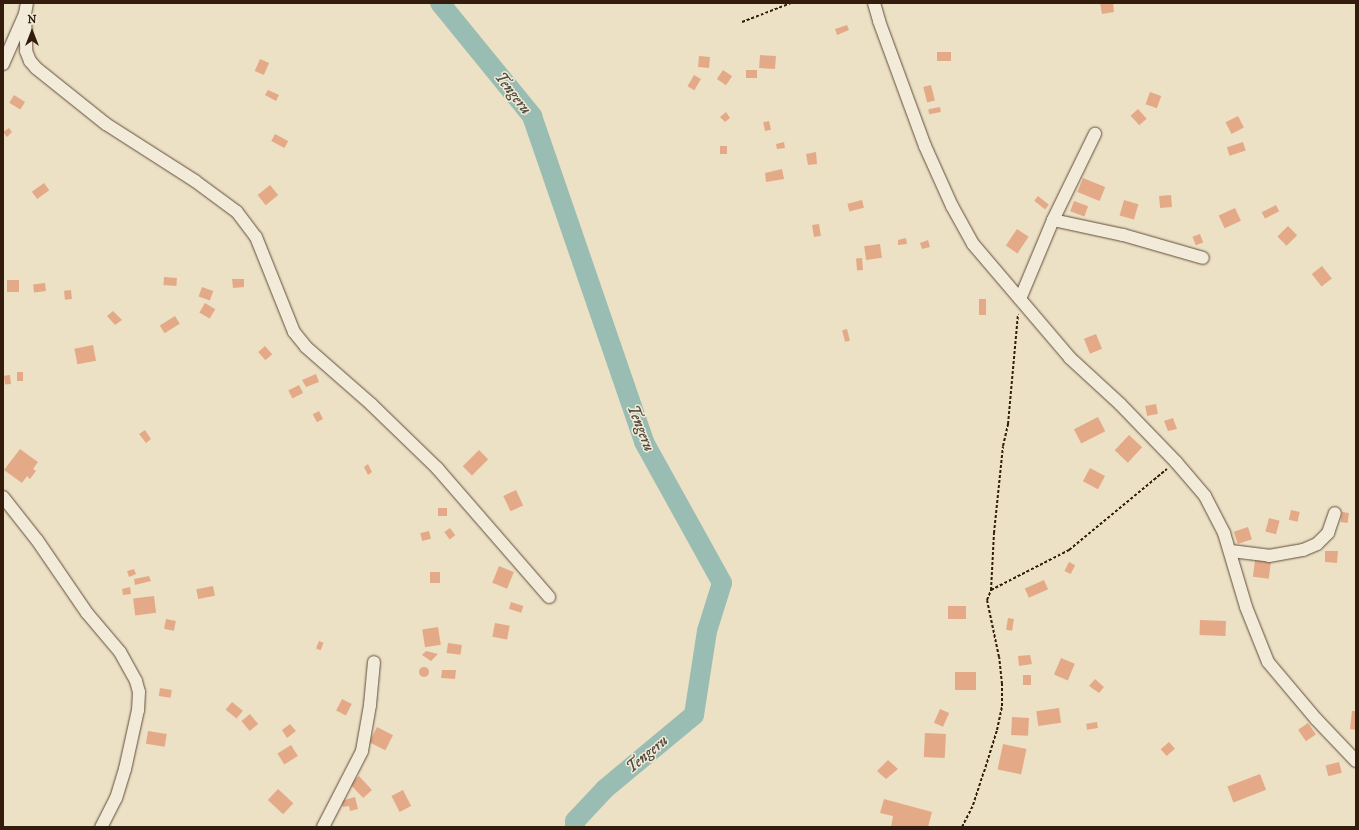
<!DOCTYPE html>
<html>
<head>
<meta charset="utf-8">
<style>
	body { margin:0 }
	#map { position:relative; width:1359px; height:830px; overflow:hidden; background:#ece0c5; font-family:"IM FELL DW Pica",serif }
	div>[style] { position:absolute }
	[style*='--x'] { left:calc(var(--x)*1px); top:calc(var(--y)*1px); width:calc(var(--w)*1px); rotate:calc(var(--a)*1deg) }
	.river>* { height:20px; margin:-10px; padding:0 10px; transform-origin:10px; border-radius:10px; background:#99bdb3 }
	.building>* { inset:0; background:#e4aa88; transform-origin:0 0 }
	.round { border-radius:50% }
	.path>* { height:2px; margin-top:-1px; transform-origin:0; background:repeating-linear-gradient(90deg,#331c0b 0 3px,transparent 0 5px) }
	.roads { filter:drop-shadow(0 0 1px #614d3a) drop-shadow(0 0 1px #614d3a) }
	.street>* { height:12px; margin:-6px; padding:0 6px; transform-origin:6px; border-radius:6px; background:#f3ebd9 }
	span { translate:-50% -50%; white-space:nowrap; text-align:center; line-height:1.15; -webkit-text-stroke:3px #f3ebd9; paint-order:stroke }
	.water-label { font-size:16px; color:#524c3d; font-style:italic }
	.frame { position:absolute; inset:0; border:4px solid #331c0b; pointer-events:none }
	.north { position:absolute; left:12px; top:12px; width:40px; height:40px; -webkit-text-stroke:3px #f3ebd9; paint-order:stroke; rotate:0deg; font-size:11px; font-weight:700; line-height:16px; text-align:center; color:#331c0b }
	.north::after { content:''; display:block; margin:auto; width:14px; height:18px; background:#331c0b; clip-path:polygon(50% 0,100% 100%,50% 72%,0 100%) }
</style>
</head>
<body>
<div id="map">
	<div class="river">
		<div style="--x:440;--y:3;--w:146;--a:50.8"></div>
		<div style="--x:532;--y:116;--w:345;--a:71"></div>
		<div style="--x:644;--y:442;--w:161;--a:61"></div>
		<div style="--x:722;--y:583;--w:50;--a:107.4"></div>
		<div style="--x:707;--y:631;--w:85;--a:98.8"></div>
		<div style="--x:694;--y:715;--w:116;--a:140.3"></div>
		<div style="--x:605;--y:789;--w:44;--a:133.2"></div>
		<div style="--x:575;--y:821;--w:6;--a:90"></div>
	</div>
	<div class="building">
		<div style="clip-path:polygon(1100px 3px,1113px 3px,1114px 12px,1102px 14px)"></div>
		<div style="clip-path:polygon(847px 25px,849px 30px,837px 35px,835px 29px)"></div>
		<div style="left:937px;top:52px;width:14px;height:9px"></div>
		<div style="left:760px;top:55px;width:16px;height:13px;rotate:4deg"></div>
		<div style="left:699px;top:56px;width:11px;height:11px;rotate:5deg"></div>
		<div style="left:260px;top:59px;width:10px;height:13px;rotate:24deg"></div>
		<div style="left:723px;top:70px;width:11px;height:11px;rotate:34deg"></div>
		<div style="left:746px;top:70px;width:11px;height:8px"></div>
		<div style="left:694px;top:75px;width:8px;height:13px;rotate:30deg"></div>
		<div style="left:931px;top:85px;width:16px;height:8px;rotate:76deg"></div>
		<div style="clip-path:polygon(268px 90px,279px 95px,276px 101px,265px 95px)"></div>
		<div style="left:1150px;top:92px;width:12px;height:13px;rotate:20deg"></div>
		<div style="left:14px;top:95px;width:13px;height:9px;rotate:32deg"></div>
		<div style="left:940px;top:107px;width:5px;height:12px;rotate:79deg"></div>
		<div style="left:1138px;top:109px;width:13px;height:10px;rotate:48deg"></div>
		<div style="clip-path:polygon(726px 112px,730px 118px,725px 122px,720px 117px)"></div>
		<div style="left:1238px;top:116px;width:13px;height:14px;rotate:63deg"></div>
		<div style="left:769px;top:121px;width:9px;height:6px;rotate:77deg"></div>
		<div style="clip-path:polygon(9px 128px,12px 132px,7px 137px,3px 132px)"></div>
		<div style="left:275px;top:134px;width:15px;height:8px;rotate:28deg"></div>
		<div style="clip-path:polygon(784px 142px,785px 148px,777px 149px,776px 144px)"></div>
		<div style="left:1243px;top:142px;width:9px;height:17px;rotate:72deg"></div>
		<div style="left:720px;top:146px;width:7px;height:8px"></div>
		<div style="clip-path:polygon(816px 152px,817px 164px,808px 165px,806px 154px)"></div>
		<div style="clip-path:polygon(782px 169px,784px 179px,766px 182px,765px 173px)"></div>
		<div style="left:1083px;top:178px;width:24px;height:15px;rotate:22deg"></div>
		<div style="left:44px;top:183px;width:9px;height:15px;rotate:54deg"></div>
		<div style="left:270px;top:185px;width:13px;height:16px;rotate:51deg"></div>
		<div style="left:1171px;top:195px;width:12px;height:12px;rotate:85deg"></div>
		<div style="left:1038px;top:196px;width:14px;height:6px;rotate:39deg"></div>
		<div style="left:862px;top:200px;width:8px;height:15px;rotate:76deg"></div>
		<div style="left:1124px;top:200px;width:15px;height:16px;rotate:16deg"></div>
		<div style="left:1074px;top:201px;width:15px;height:11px;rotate:20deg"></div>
		<div style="left:1276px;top:205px;width:7px;height:16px;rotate:63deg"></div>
		<div style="left:1235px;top:208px;width:14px;height:18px;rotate:65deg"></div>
		<div style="left:819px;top:224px;width:12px;height:7px;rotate:81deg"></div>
		<div style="left:1288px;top:226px;width:13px;height:15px;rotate:45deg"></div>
		<div style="left:1017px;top:229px;width:14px;height:20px;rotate:34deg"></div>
		<div style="left:1200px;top:234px;width:9px;height:8px;rotate:69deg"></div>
		<div style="clip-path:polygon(906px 238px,907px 244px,898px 245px,898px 240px)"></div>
		<div style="clip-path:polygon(928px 240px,930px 247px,922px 249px,920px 243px)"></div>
		<div style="left:880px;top:244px;width:14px;height:16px;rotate:82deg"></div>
		<div style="left:862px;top:258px;width:12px;height:6px;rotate:85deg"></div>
		<div style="left:1322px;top:266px;width:16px;height:13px;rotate:52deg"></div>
		<div style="left:164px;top:277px;width:13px;height:8px;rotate:4deg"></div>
		<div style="clip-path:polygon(232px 279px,244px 279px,244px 287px,233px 288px)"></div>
		<div style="left:7px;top:280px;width:12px;height:12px"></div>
		<div style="left:45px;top:283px;width:8px;height:12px;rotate:83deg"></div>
		<div style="left:202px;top:287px;width:12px;height:10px;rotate:20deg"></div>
		<div style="left:71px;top:290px;width:9px;height:7px;rotate:84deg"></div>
		<div style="left:979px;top:299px;width:7px;height:16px"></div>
		<div style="left:205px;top:303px;width:12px;height:11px;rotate:31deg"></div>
		<div style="clip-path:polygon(113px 311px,122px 320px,115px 325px,107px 316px)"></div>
		<div style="left:175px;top:316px;width:9px;height:18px;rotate:58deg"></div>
		<div style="left:847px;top:329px;width:12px;height:5px;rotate:76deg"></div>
		<div style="left:1096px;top:334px;width:16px;height:13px;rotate:68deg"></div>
		<div style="left:93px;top:345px;width:16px;height:19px;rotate:79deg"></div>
		<div style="left:265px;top:346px;width:11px;height:9px;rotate:49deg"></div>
		<div style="left:17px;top:372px;width:6px;height:9px"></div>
		<div style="clip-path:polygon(316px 374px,319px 382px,306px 387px,302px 380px)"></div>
		<div style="left:10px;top:375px;width:9px;height:6px;rotate:84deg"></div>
		<div style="left:299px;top:385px;width:9px;height:12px;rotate:63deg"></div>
		<div style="left:1156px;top:404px;width:10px;height:11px;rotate:79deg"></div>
		<div style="left:319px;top:411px;width:9px;height:7px;rotate:63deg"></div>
		<div style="left:1098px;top:417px;width:16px;height:27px;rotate:63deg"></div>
		<div style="clip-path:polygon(1173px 418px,1177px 429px,1168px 431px,1164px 421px)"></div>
		<div style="clip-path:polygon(145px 430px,151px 439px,146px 443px,139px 434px)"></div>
		<div style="left:1129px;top:435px;width:18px;height:21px;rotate:43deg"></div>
		<div style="clip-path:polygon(20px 449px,38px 462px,33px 469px,36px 471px,30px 479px,27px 476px,22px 483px,4px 470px)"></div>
		<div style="left:479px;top:450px;width:13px;height:23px;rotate:45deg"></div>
		<div style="clip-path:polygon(368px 464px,372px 472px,368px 475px,364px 467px)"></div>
		<div style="left:1090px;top:468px;width:17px;height:15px;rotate:28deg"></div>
		<div style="left:516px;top:490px;width:17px;height:14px;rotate:65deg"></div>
		<div style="left:438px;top:508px;width:9px;height:8px"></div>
		<div style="left:1291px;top:510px;width:9px;height:10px;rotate:13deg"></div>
		<div style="left:1342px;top:512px;width:7px;height:10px;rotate:8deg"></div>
		<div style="left:1269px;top:518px;width:11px;height:14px;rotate:15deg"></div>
		<div style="left:1248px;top:527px;width:13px;height:15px;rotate:72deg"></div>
		<div style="left:450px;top:528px;width:9px;height:7px;rotate:54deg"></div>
		<div style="left:429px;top:531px;width:8px;height:9px;rotate:76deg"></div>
		<div style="clip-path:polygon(1325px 551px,1338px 551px,1337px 563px,1325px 562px)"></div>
		<div style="left:1255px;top:560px;width:16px;height:17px;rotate:7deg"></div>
		<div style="left:1069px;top:562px;width:7px;height:10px;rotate:27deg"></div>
		<div style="left:499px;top:566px;width:16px;height:18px;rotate:22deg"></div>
		<div style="clip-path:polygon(134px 569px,136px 574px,129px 577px,127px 571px)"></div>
		<div style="left:430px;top:572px;width:10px;height:11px"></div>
		<div style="clip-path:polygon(149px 576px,151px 581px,135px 585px,134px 579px)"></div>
		<div style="left:1044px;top:580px;width:10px;height:21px;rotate:66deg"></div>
		<div style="left:213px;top:586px;width:10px;height:17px;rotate:79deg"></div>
		<div style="clip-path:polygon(130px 587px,131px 594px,123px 595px,122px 589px)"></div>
		<div style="left:154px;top:596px;width:17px;height:21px;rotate:83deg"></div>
		<div style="left:511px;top:602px;width:13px;height:7px;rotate:18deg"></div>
		<div style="left:966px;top:606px;width:13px;height:18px;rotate:90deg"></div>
		<div style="left:1008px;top:618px;width:6px;height:12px;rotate:9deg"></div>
		<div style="left:166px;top:619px;width:10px;height:10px;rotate:11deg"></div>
		<div style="left:1200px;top:620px;width:26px;height:15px;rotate:2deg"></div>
		<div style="left:495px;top:623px;width:15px;height:14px;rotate:11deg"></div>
		<div style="left:438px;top:627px;width:18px;height:16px;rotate:81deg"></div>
		<div style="left:319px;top:641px;width:5px;height:8px;rotate:22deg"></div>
		<div style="left:448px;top:643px;width:14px;height:10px;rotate:8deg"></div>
		<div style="clip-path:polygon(426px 651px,438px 654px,431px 661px,422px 655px)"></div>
		<div style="clip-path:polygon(1030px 655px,1032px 664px,1019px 666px,1018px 656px)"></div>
		<div style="left:1061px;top:658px;width:15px;height:18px;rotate:23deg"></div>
		<div class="round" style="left:419px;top:667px;width:10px;height:10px"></div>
		<div style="clip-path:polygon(442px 670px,456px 670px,455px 679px,441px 678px)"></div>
		<div style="left:976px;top:672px;width:18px;height:21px;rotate:90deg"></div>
		<div style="left:1023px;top:675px;width:8px;height:10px"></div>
		<div style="clip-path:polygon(1095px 679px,1104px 687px,1099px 693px,1089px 686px)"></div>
		<div style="left:160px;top:688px;width:12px;height:8px;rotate:9deg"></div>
		<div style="left:342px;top:699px;width:11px;height:13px;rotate:27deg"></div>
		<div style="left:232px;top:702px;width:14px;height:10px;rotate:39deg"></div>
		<div style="left:1059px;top:708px;width:15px;height:23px;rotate:82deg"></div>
		<div style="left:940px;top:709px;width:10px;height:15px;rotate:24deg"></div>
		<div style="clip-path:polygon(1352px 711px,1356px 711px,1356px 730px,1350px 729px)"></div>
		<div style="left:250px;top:714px;width:13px;height:11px;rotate:51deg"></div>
		<div style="left:1012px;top:717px;width:17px;height:18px;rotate:3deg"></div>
		<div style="left:1097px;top:722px;width:6px;height:11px;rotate:81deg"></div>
		<div style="left:1308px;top:723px;width:14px;height:12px;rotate:56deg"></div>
		<div style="clip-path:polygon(290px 724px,296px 731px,287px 738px,282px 730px)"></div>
		<div style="left:377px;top:727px;width:18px;height:17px;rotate:27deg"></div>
		<div style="left:148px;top:731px;width:19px;height:13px;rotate:9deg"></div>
		<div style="left:925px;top:733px;width:21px;height:24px;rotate:3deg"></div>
		<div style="left:1169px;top:742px;width:9px;height:11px;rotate:49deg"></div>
		<div style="left:1003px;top:744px;width:24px;height:26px;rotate:12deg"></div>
		<div style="left:291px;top:745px;width:13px;height:16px;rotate:58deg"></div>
		<div style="clip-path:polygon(888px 760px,898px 769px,886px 779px,877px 771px)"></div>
		<div style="left:1339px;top:762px;width:11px;height:14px;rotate:75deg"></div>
		<div style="left:1260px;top:774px;width:17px;height:35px;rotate:69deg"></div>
		<div style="left:359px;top:776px;width:19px;height:12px;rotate:47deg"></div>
		<div style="left:278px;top:789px;width:21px;height:15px;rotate:43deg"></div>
		<div style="left:403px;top:790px;width:18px;height:13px;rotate:63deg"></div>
		<div style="clip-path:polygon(355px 797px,358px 809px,350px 811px,349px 806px,343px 807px,341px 801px)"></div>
		<div style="clip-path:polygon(884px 799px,932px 812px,928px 827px,891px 827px,893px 816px,880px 813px)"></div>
	</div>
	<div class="path">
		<div style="--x:742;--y:22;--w:53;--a:-21.2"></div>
		<div style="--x:991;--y:590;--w:57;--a:-87"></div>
		<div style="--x:994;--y:533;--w:87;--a:-84.1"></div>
		<div style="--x:1003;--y:446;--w:23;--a:-77"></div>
		<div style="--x:1008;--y:424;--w:110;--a:-84.8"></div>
		<div style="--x:962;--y:827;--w:25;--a:-63"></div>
		<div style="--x:973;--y:805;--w:35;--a:-72"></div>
		<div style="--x:984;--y:772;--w:44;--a:-72.8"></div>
		<div style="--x:997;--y:730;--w:25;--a:-78"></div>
		<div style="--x:1002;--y:706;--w:22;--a:-90"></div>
		<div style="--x:1002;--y:684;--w:27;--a:-96"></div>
		<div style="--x:999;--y:657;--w:58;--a:-101.9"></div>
		<div style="--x:987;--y:600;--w:11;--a:-68"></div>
		<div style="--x:991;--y:590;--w:88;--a:-27.1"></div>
		<div style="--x:1069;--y:550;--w:127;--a:-39.6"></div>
	</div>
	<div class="roads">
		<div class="street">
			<div style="--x:874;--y:3;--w:19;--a:74"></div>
			<div style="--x:879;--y:21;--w:133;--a:69.8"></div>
			<div style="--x:925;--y:146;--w:66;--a:65.8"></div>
			<div style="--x:952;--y:206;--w:43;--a:61.1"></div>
			<div style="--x:973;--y:244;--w:150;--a:49.6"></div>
			<div style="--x:1070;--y:358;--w:68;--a:42.6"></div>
			<div style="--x:1120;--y:404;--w:81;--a:46"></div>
			<div style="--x:1176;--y:462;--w:45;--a:49.5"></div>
			<div style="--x:1205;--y:496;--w:42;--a:62.8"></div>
			<div style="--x:1224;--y:533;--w:77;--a:73.4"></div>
			<div style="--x:1246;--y:607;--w:59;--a:68.2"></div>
			<div style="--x:1268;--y:662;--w:75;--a:49.9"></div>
			<div style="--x:1316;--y:719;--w:58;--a:46.4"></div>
			<div style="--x:25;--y:14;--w:37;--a:88"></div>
			<div style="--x:26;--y:51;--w:11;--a:68"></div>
			<div style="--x:30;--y:61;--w:9;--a:49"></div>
			<div style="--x:36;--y:68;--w:90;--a:38.7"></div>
			<div style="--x:106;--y:124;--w:106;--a:32.6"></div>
			<div style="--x:195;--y:181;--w:52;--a:36.4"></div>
			<div style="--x:237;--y:212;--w:31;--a:53"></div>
			<div style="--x:256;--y:237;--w:102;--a:68.2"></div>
			<div style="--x:294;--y:332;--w:19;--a:51"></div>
			<div style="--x:306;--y:347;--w:88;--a:41.3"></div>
			<div style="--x:372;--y:405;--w:91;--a:44.1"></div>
			<div style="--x:437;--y:468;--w:171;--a:49"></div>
			<div style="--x:3;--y:64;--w:55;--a:-66.3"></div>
			<div style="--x:25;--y:14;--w:11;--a:-80"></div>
			<div style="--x:1053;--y:220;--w:72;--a:12.1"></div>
			<div style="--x:1123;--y:235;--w:83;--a:16"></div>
			<div style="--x:1020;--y:299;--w:86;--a:-67.3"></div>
			<div style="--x:1053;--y:220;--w:96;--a:-64"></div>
			<div style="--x:3;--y:497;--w:55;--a:51.7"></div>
			<div style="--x:37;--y:540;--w:88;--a:55.6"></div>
			<div style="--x:87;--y:613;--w:51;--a:49.8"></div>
			<div style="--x:120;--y:652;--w:33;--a:61"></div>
			<div style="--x:136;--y:681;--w:11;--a:75"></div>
			<div style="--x:139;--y:692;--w:18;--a:93"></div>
			<div style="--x:138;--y:710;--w:60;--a:102.4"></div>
			<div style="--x:125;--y:769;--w:30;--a:107"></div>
			<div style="--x:116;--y:798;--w:33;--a:117"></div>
			<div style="--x:1231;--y:551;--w:38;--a:7"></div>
			<div style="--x:1269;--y:556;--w:35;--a:-10"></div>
			<div style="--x:1303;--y:550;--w:15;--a:-23"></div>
			<div style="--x:1317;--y:544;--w:16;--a:-45"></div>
			<div style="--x:1328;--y:533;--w:21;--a:-71"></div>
			<div style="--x:323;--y:827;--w:85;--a:-62.8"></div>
			<div style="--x:362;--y:751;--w:47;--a:-80.1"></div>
			<div style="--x:370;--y:705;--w:43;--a:-84.7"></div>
		</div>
	</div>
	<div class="water-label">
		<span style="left:513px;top:93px;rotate:52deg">Tengeru</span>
		<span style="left:641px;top:428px;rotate:68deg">Tengeru</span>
		<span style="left:647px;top:754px;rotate:-40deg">Tengeru</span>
	</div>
	<div class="frame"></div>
	<div class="north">N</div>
</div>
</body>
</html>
